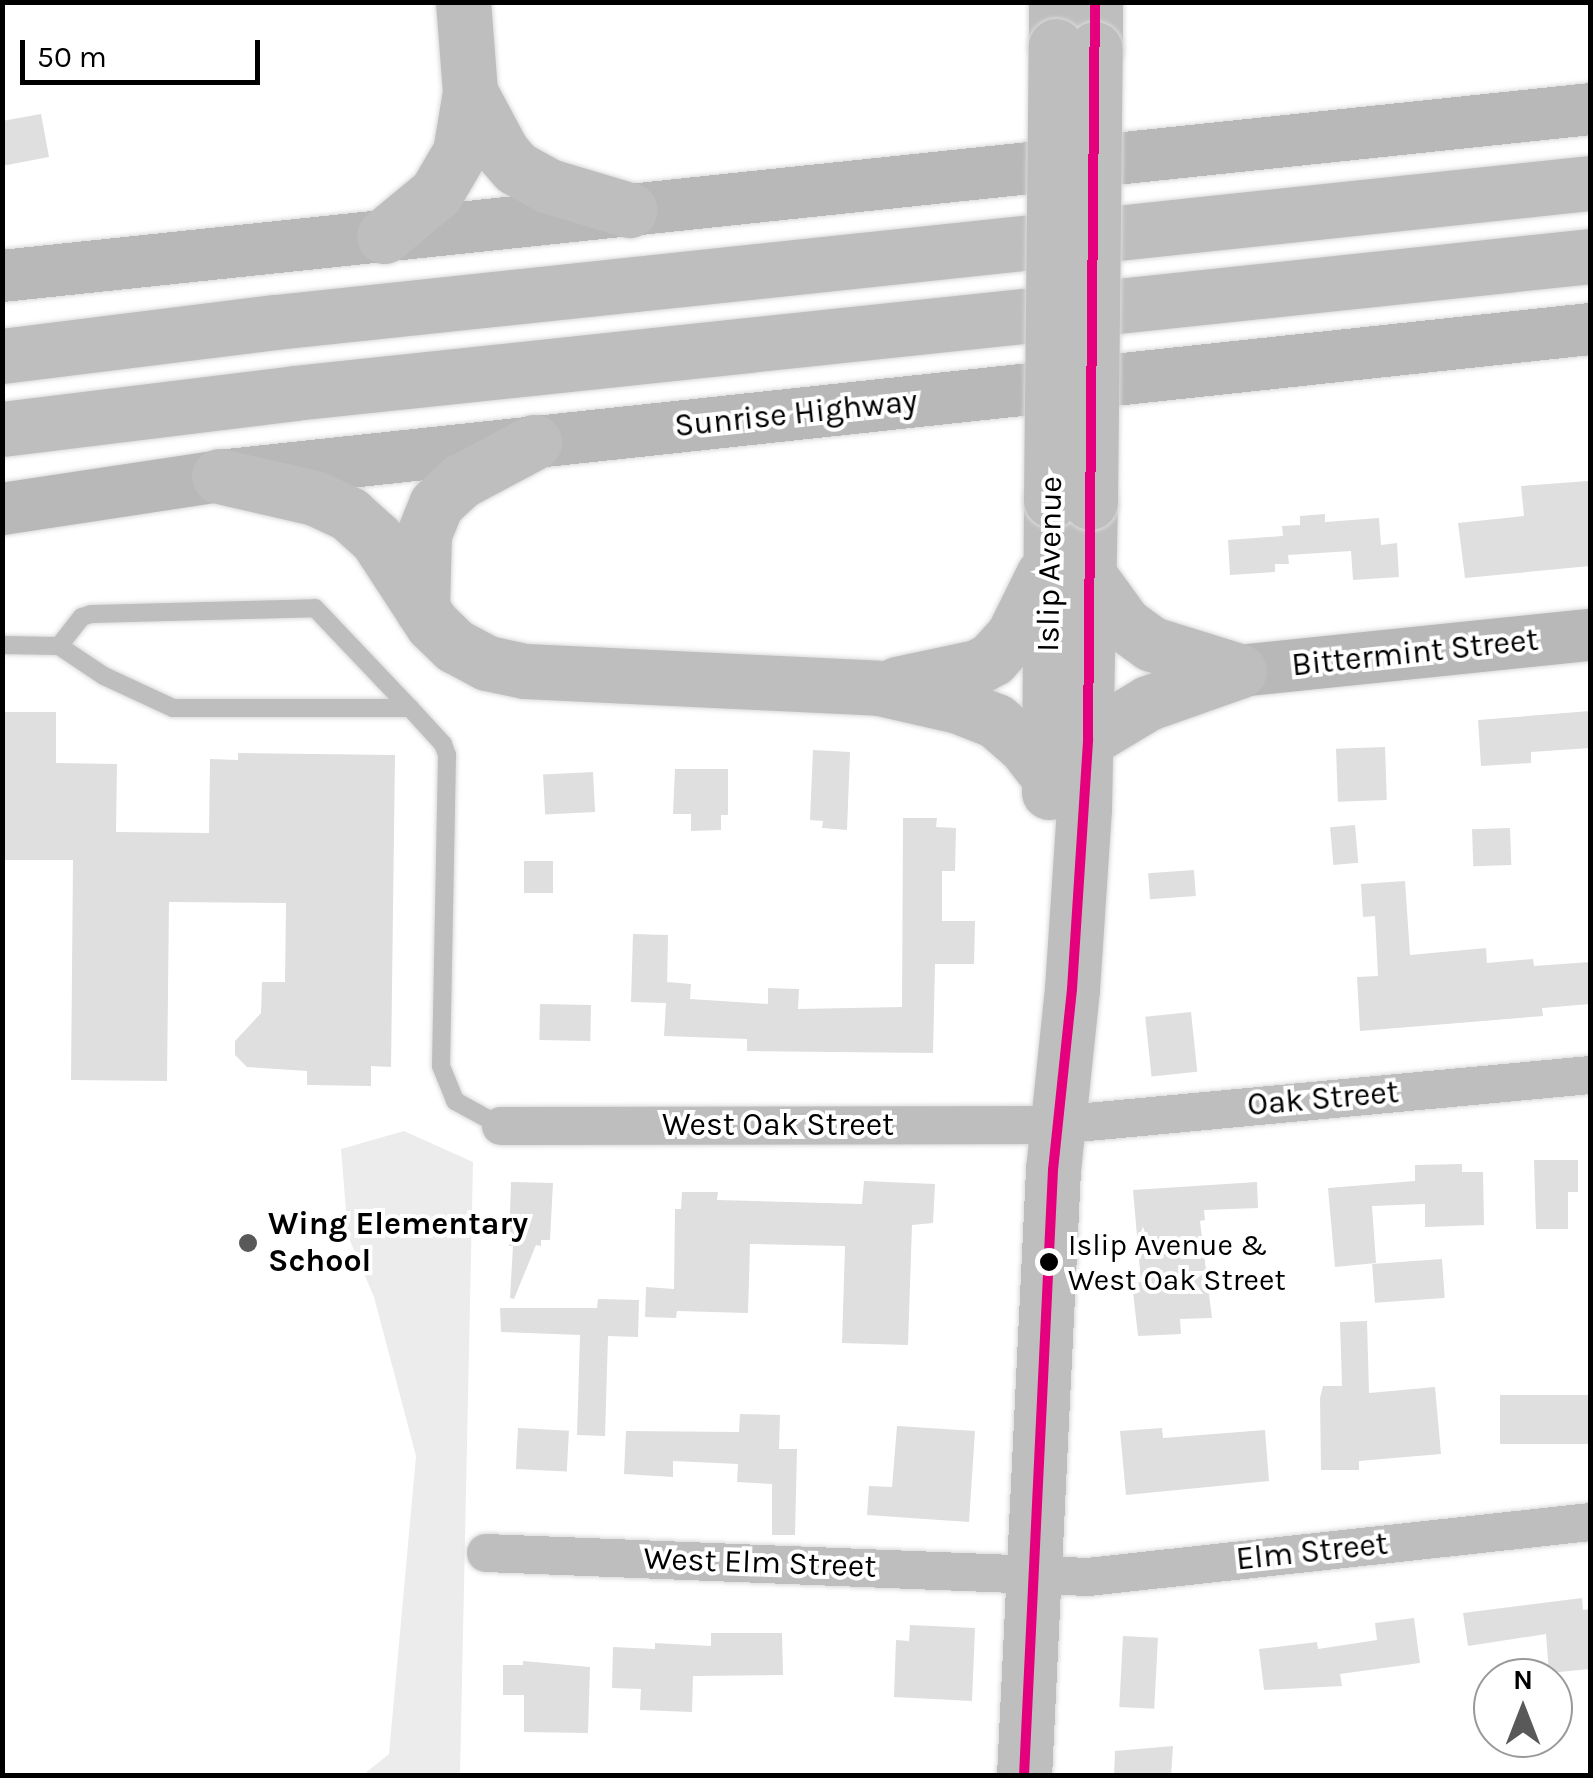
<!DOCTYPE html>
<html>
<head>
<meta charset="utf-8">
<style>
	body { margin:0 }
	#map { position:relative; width:1593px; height:1778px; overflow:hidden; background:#fff; font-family:Karla,sans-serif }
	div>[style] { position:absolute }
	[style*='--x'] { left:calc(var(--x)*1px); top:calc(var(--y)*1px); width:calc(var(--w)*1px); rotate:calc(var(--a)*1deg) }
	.green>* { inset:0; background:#ececec }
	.building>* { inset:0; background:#dfdfdf; transform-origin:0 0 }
	.roads { filter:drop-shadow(0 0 2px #dbdbdb) drop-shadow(0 0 2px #dbdbdb) }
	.lane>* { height:18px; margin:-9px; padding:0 9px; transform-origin:9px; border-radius:9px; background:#bebebe }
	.street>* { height:38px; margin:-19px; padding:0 19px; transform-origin:19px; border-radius:19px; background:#bebebe }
	.secondary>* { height:52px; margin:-26px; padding:0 26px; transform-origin:26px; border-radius:26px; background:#b8b8b8 }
	.primary>* { height:55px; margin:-27.5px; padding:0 27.5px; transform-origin:27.5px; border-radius:27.5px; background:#bebebe }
	.highway>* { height:55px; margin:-27.5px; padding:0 27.5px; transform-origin:27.5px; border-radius:27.5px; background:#bebebe }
	.bridges { filter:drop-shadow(0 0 2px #dbdbdb) drop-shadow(0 0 2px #dbdbdb) }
	.primary-bridge>* { height:55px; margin:-27.5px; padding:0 27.5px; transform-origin:27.5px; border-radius:27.5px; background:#bebebe }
	.bus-1>* { height:10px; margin:-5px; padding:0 5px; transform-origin:5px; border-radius:5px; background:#e5007d }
	.dots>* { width:28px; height:28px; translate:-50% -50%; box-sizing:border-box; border:5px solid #fff; border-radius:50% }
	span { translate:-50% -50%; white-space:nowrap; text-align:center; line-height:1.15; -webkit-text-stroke:8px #fff; paint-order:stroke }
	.bus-label { font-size:30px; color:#000 }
	.left { translate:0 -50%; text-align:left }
	.street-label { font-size:32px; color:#000 }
	.poi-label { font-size:32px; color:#000; font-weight:700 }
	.frame { position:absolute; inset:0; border:5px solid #000; pointer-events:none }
	.north { position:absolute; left:1473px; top:1658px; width:100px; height:100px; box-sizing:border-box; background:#fff; border:2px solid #999; border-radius:50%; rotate:0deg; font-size:28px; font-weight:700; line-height:40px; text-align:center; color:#000 }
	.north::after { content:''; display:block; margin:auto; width:35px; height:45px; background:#595959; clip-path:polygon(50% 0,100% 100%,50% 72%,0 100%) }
	.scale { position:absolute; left:20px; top:40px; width:240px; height:45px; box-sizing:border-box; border:5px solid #000; border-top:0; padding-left:12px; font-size:30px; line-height:35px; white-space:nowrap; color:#000; -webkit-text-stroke:8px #fff; paint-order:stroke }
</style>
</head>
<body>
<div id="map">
	<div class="green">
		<div style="clip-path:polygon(404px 1131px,473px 1162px,460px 1775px,363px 1775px,389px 1754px,416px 1456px,374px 1297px,348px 1236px,341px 1149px)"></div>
	</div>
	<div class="building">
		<div style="clip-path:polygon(41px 114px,49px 157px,2px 166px,2px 121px)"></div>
		<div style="clip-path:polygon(1588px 481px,1590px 566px,1465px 578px,1458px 523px,1524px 516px,1521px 486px)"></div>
		<div style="clip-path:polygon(1325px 514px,1325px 522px,1379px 518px,1381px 545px,1397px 543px,1399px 577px,1353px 580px,1351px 551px,1288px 555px,1289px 564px,1275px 564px,1275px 572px,1230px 575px,1228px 540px,1283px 536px,1282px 526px,1300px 525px,1300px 516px)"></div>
		<div style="clip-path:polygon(1590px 711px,1590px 748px,1531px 752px,1531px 763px,1481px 766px,1478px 720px)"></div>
		<div style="clip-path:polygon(2px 712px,56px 712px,56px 763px,117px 764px,116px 832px,209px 833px,210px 759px,238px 760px,238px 753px,395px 755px,391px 1067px,371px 1066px,371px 1086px,307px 1085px,307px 1071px,247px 1067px,235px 1055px,235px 1041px,261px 1013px,262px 982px,285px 982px,286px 903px,169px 902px,167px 1081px,71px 1080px,73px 860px,2px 860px)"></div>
		<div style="left:1385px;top:747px;width:53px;height:49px;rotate:88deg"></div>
		<div style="clip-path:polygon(813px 750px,850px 752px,847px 830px,822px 828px,823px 821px,810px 820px)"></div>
		<div style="clip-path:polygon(675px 769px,728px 769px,728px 815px,721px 815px,721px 830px,691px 831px,691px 814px,673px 814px)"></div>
		<div style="left:593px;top:772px;width:40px;height:50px;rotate:87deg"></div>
		<div style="clip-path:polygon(903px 818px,937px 818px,936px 827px,956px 828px,955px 871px,942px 871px,942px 921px,975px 921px,974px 964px,935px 964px,933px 1053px,747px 1051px,747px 1039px,664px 1036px,666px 1003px,631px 1002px,633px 934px,668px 935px,667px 989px,667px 982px,691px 984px,690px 999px,768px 1004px,768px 988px,799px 989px,798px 1009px,902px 1007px)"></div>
		<div style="left:1355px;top:825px;width:38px;height:25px;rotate:85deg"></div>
		<div style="left:1510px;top:828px;width:37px;height:38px;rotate:88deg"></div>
		<div style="left:553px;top:861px;width:32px;height:29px;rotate:90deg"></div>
		<div style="left:1194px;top:870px;width:26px;height:46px;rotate:86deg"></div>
		<div style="clip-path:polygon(1405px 881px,1410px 955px,1486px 948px,1487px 963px,1533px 959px,1534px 966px,1590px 962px,1590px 1004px,1542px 1008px,1543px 1016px,1360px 1031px,1357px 977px,1378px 976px,1375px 916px,1363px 917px,1361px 884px)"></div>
		<div style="left:540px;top:1004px;width:51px;height:36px;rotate:1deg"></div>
		<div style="left:1191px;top:1012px;width:60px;height:46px;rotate:84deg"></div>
		<div style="clip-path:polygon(1534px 1160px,1578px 1160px,1578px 1192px,1568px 1192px,1568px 1229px,1536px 1229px)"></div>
		<div style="clip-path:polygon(1462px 1164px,1462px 1172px,1483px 1172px,1484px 1225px,1425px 1227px,1425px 1204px,1372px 1206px,1376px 1263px,1335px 1267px,1328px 1188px,1415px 1181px,1415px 1165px)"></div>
		<div style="clip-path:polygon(864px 1181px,935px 1184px,933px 1223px,912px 1225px,908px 1345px,842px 1343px,845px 1246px,750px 1244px,748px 1313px,677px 1311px,676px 1318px,645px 1317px,646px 1287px,674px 1289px,675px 1209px,681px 1209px,682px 1192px,718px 1192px,717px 1200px,862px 1204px)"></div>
		<div style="clip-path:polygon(511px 1182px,553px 1183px,550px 1240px,541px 1240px,541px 1246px,536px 1245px,514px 1299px,510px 1298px,513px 1246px,509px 1246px)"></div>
		<div style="clip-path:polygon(1257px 1182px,1258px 1208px,1204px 1210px,1205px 1220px,1200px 1221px,1212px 1318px,1180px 1319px,1181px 1334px,1138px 1336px,1132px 1283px,1141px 1282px,1133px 1190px)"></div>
		<div style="left:1442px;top:1259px;width:39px;height:70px;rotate:86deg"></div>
		<div style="clip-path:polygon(598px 1299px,639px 1300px,638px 1337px,608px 1336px,605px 1436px,577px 1435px,580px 1335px,501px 1332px,500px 1308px,597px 1308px)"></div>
		<div style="clip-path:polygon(1367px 1321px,1369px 1393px,1435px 1387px,1441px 1454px,1359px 1461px,1359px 1470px,1321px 1470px,1320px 1398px,1323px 1386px,1342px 1386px,1340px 1322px)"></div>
		<div style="left:1590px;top:1395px;width:49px;height:90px;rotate:90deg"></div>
		<div style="clip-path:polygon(740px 1414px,780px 1415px,779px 1449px,797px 1449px,795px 1535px,772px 1535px,772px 1484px,737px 1482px,738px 1464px,673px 1461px,673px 1477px,624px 1474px,626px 1431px,739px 1432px)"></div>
		<div style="clip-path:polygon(897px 1426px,975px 1431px,969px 1522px,867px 1515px,869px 1486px,892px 1487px)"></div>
		<div style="left:518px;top:1428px;width:51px;height:41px;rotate:3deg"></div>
		<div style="clip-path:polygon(1162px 1428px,1163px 1438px,1265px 1430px,1269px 1481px,1126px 1495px,1120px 1431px)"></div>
		<div style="clip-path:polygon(1582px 1598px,1583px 1610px,1590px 1609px,1590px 1669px,1549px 1673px,1546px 1634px,1468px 1646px,1463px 1613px)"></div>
		<div style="clip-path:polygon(1414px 1618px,1420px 1663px,1340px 1674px,1342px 1686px,1264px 1690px,1259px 1649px,1317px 1642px,1318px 1649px,1377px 1640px,1375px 1623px)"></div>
		<div style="clip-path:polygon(910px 1625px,975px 1628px,972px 1701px,894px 1697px,896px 1640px,909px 1641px)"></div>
		<div style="clip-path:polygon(711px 1633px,782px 1633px,783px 1675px,693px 1676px,692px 1712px,640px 1710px,641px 1689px,612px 1688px,613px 1647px,655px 1649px,655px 1643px,711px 1646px)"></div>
		<div style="left:1123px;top:1636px;width:35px;height:71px;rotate:3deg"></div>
		<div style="clip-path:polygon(523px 1661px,590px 1667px,588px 1733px,524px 1732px,524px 1695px,503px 1695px,503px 1665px,523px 1665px)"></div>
		<div style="clip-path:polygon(1173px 1746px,1171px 1776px,1114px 1776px,1115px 1751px)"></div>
	</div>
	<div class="roads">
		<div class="lane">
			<div style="--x:2;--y:645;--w:57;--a:1"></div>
			<div style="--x:59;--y:646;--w:54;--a:33.7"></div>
			<div style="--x:104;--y:676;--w:76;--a:24.9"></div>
			<div style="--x:173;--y:708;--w:237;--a:0"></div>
			<div style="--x:410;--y:708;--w:49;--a:47.5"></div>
			<div style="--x:443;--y:744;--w:12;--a:70"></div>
			<div style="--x:447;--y:755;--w:311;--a:91.1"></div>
			<div style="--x:441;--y:1066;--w:38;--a:68"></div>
			<div style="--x:455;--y:1101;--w:52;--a:28.5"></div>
			<div style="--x:59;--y:646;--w:37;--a:-52"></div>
			<div style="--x:82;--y:617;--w:9;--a:-18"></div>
			<div style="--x:91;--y:614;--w:224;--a:-1.5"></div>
			<div style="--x:315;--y:608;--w:138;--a:46.5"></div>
		</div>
		<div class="street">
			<div style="--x:501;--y:1126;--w:555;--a:-0.1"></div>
			<div style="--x:1056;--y:1125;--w:536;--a:-5.35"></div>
			<div style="--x:486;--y:1553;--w:602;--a:2.28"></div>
			<div style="--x:1088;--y:1577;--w:505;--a:-6.25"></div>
		</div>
		<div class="secondary">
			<div style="--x:2;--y:276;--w:1597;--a:-6"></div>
			<div style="--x:2;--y:509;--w:219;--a:-8.6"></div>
			<div style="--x:219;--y:476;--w:1379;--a:-6.12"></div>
			<div style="--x:1239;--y:671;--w:353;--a:-5.9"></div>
		</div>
		<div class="primary">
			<div style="--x:1056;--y:2;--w:44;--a:90"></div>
			<div style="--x:1095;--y:2;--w:47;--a:90"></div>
			<div style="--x:470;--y:92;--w:68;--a:61.9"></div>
			<div style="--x:502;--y:152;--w:21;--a:49"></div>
			<div style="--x:516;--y:168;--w:38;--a:29"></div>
			<div style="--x:549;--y:186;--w:84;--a:16.7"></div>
			<div style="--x:384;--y:236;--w:67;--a:-39.6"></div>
			<div style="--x:436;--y:193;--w:48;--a:-59.7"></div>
			<div style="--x:460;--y:152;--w:61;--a:-80.5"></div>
			<div style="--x:470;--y:92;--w:90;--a:-94.4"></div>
			<div style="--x:219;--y:476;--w:98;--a:12.9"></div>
			<div style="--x:315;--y:498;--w:38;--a:25"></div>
			<div style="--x:349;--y:514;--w:36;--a:42"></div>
			<div style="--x:376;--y:538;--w:103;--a:56.9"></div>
			<div style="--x:432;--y:624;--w:32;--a:44"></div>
			<div style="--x:455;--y:646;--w:36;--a:28"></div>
			<div style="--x:487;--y:663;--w:39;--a:12"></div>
			<div style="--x:525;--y:671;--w:354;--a:2.7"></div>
			<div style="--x:879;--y:688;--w:81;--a:12.8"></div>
			<div style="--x:958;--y:706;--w:41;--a:21.5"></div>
			<div style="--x:996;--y:721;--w:37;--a:41"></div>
			<div style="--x:1024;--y:745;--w:41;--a:52"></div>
			<div style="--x:1090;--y:577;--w:58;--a:54.1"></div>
			<div style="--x:1124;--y:624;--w:34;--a:36"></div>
			<div style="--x:1152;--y:644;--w:91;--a:17.2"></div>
			<div style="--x:422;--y:609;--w:75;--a:-88.5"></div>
			<div style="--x:424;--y:534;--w:32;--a:-68"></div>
			<div style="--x:436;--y:504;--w:34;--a:-43"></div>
			<div style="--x:461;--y:481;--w:83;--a:-28.1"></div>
			<div style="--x:897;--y:684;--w:82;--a:-12"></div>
			<div style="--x:977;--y:667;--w:17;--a:-28"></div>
			<div style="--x:992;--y:659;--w:31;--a:-48"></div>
			<div style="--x:1013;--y:636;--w:68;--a:-63.8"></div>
			<div style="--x:1088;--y:739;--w:70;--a:-31"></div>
			<div style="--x:1148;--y:703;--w:96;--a:-19.4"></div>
			<div style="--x:1049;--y:792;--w:292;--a:-89.6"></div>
			<div style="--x:1024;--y:1776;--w:607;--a:-87.26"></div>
			<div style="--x:1053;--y:1170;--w:182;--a:-84"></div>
			<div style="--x:1072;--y:989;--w:180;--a:-86.2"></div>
			<div style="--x:1084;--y:809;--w:307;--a:-88.9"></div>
		</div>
		<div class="highway">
			<div style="--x:2;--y:356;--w:276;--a:-7.1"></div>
			<div style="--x:276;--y:322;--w:1321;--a:-6.04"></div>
			<div style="--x:2;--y:429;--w:294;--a:-7"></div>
			<div style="--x:294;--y:393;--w:1303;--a:-6.03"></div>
		</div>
	</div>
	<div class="bridges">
		<div class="primary-bridge">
			<div style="--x:1051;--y:500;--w:454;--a:-89.4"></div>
			<div style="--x:1090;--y:502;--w:453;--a:-89.4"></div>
		</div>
	</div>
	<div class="bus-1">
		<div style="--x:1024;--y:1776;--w:607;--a:-87.26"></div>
		<div style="--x:1053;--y:1170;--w:182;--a:-84"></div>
		<div style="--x:1072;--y:989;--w:251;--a:-86.3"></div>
		<div style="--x:1088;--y:739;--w:737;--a:-89.46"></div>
	</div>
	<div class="dots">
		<div style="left:248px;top:1243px;background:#595959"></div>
		<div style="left:1049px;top:1262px;background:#000"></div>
	</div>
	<div class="bus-label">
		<span class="left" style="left:1068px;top:1262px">Islip Avenue &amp;<br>West Oak Street</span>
	</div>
	<div class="street-label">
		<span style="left:796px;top:414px;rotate:-6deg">Sunrise Highway</span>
		<span style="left:1050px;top:564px;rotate:-89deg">Islip Avenue</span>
		<span style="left:1415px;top:653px;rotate:-6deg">Bittermint Street</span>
		<span style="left:1323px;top:1099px;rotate:-5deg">Oak Street</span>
		<span style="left:778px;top:1125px">West Oak Street</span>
		<span style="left:1312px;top:1552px;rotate:-6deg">Elm Street</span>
		<span style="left:760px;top:1563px;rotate:2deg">West Elm Street</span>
	</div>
	<div class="poi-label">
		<span class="left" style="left:268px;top:1243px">Wing Elementary<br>School</span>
	</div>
	<div class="frame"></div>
	<div class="north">N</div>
	<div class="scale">50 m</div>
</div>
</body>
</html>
